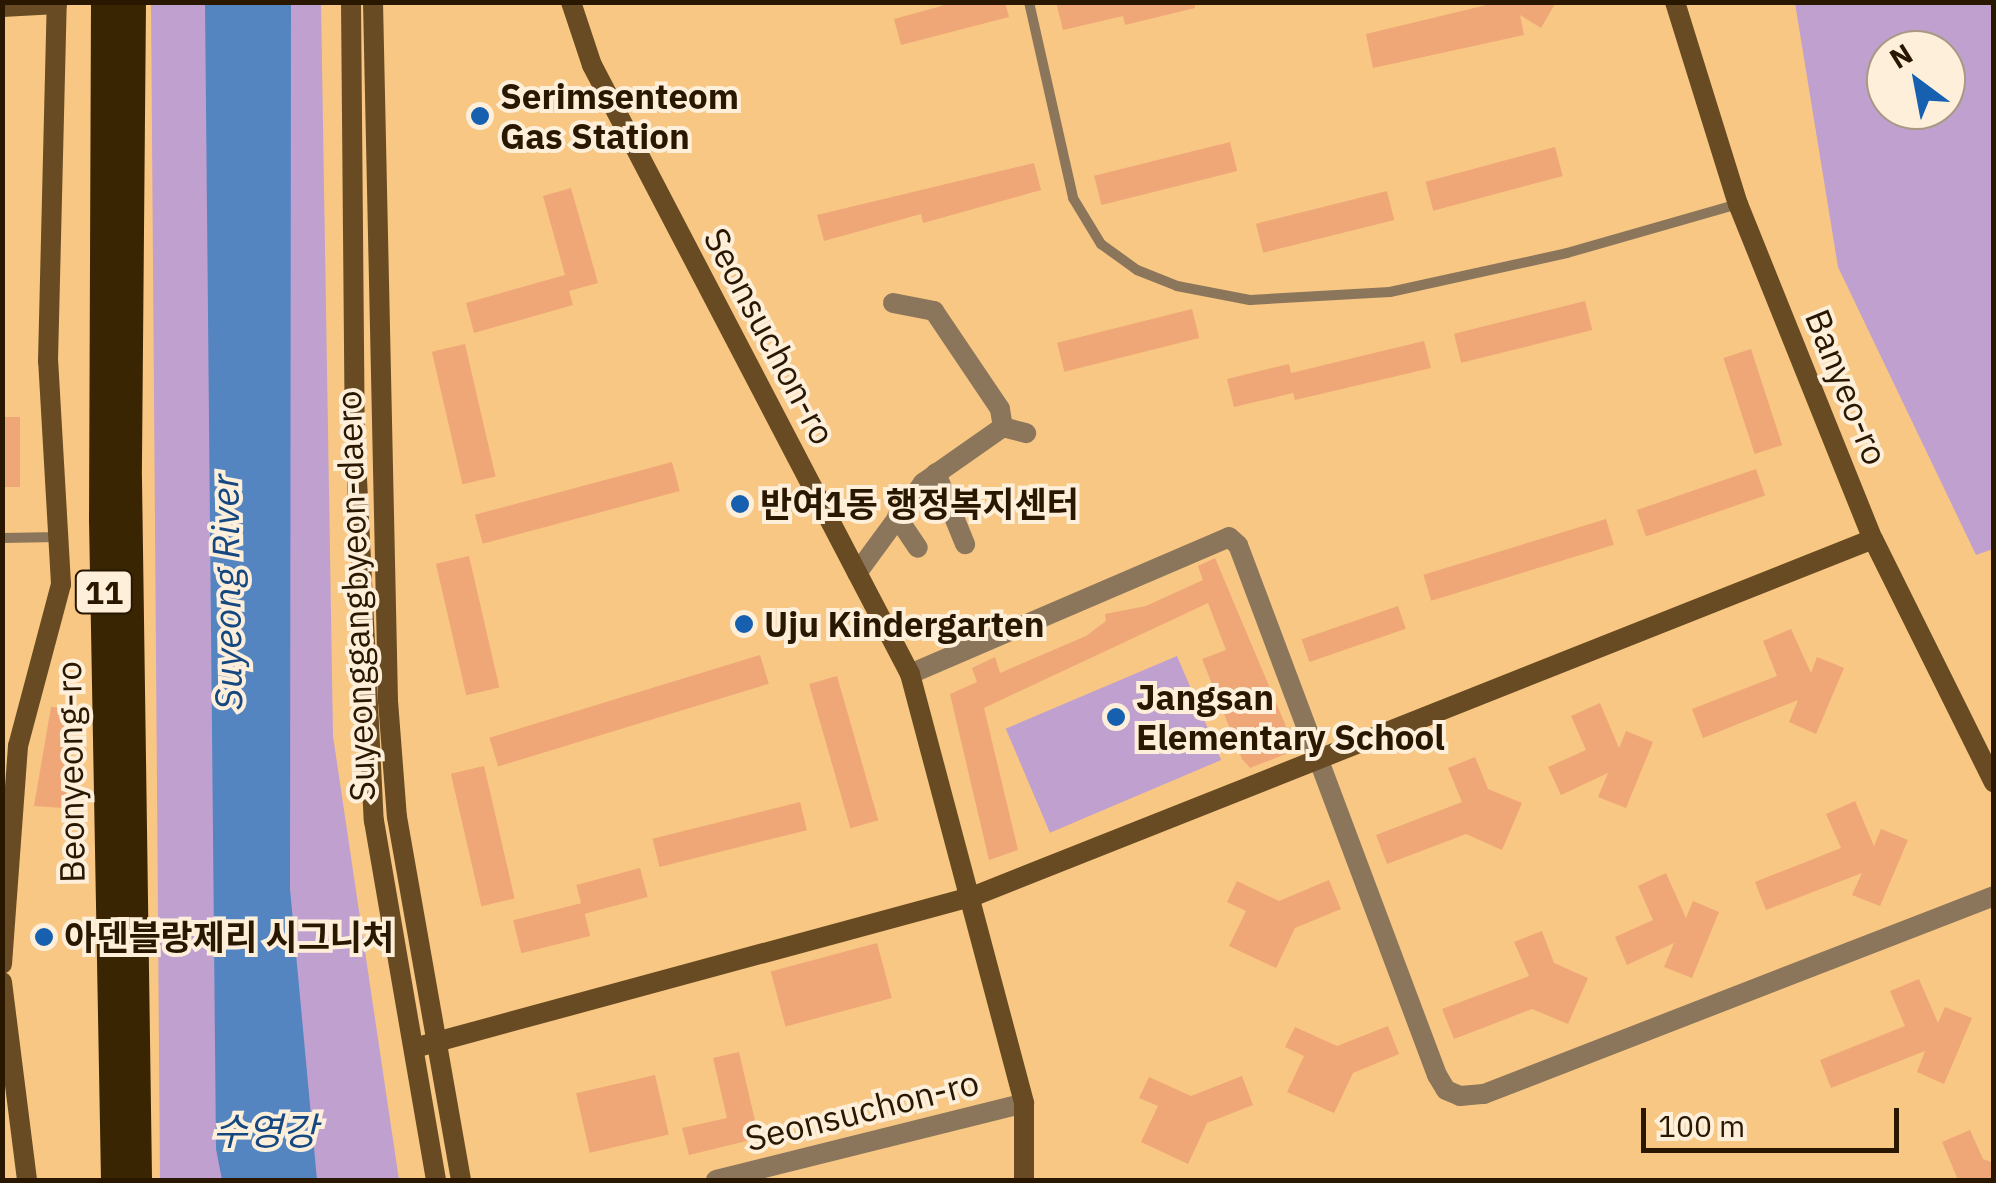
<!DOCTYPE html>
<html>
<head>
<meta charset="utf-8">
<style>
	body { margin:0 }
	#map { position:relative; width:1996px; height:1183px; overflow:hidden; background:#f8c783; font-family:"IBM Plex Sans","Noto Sans KR",sans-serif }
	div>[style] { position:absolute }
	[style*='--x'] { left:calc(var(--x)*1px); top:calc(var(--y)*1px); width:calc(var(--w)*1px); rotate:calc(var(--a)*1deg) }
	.green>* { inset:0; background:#bfa0cf; transform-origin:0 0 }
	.water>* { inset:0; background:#5485c1 }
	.building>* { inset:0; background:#efa777; transform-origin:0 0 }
	.service>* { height:10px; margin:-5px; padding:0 5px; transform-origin:5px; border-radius:5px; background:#8b765c }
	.minor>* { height:20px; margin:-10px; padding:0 10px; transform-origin:10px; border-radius:10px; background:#8b765c }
	.tertiary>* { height:20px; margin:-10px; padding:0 10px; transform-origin:10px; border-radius:10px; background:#8b765c }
	.secondary>* { height:20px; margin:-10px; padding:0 10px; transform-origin:10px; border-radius:10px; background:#684b22 }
	.trunk>* { height:28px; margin:-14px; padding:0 14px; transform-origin:14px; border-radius:14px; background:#3a2503 }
	.dots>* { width:28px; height:28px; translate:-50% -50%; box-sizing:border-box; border:5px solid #feefdb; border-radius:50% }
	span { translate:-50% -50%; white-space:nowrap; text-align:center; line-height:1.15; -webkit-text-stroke:8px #feefdb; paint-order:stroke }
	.shield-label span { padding:2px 8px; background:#feefdb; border:2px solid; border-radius:8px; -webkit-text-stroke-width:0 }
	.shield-label { font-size:32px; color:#291700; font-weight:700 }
	.poi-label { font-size:35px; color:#291700; font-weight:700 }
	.left { translate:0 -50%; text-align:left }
	.street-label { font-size:35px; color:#291700 }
	.water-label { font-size:38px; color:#154880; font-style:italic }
	.frame { position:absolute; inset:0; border:5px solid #291700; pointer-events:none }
	.north { position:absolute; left:1866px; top:30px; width:100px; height:100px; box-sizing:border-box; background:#feefdb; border:2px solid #a99983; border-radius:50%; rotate:328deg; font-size:28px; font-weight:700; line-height:40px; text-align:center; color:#291700 }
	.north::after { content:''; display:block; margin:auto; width:35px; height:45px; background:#1660af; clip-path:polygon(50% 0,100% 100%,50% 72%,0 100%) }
	.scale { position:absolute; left:1641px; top:1108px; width:258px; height:45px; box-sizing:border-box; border:5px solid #291700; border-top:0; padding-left:12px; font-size:30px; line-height:35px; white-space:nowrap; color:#291700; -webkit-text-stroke:8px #feefdb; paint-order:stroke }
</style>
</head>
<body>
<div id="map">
	<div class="green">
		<div style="clip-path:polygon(151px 3px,321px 3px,333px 736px,399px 1180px,160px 1180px)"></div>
		<div style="clip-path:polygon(evenodd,1795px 3px,1993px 3px,1993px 549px,1976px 555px,1838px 267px,1795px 3px,1886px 50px,1946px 50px,1946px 110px,1886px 110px,1886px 50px)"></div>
		<div style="left:1177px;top:656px;width:113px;height:186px;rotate:67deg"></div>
	</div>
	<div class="water">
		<div style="clip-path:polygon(205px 3px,291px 3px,290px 889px,317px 1180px,222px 1180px,216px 1149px)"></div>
	</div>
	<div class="building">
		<div style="clip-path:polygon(956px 2px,1005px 2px,1009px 17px,901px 45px,894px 19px)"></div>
		<div style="clip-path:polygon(1056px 2px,1194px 2px,1195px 8px,1125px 25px,1123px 16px,1063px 30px)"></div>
		<div style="clip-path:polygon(1499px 2px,1556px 2px,1541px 28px,1520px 15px,1524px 35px,1373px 68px,1366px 34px)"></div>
		<div style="left:1230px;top:142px;width:30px;height:140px;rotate:76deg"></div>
		<div style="left:1555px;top:147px;width:30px;height:134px;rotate:75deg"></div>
		<div style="clip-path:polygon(1034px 163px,1041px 190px,923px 223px,921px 214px,824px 241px,817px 215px)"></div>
		<div style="clip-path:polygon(571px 188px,598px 283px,569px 291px,573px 305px,474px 333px,466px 303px,565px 275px,543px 196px)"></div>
		<div style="left:1387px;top:191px;width:30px;height:135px;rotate:76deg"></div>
		<div style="left:1585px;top:301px;width:30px;height:135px;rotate:76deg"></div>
		<div style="left:1192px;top:309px;width:30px;height:139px;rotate:76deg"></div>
		<div style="clip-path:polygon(1424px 341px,1431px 368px,1295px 400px,1293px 393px,1234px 407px,1227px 379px,1289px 364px,1291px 373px)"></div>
		<div style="left:465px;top:344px;width:136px;height:34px;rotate:77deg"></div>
		<div style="left:1751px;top:349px;width:101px;height:29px;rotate:72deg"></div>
		<div style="left:2px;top:417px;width:18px;height:70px"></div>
		<div style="left:672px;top:462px;width:30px;height:204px;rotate:75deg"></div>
		<div style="left:1756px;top:469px;width:28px;height:126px;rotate:71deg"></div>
		<div style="left:1606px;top:519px;width:27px;height:191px;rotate:73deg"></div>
		<div style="left:469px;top:556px;width:135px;height:34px;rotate:77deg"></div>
		<div style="clip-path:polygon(1215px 558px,1296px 750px,1250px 768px,1242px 759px,1202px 659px,1226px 650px,1208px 603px,984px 708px,1018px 850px,989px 860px,950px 694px,977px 682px,972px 668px,995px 657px,1000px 673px,1086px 636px,1106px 621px,1105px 614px,1146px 606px,1203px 580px,1198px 566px)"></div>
		<div style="left:1398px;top:606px;width:24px;height:102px;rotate:71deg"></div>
		<div style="clip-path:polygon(1791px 629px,1811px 673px,1817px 657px,1844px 668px,1816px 734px,1789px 722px,1798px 700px,1703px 738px,1692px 709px,1777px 676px,1763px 641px)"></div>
		<div style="left:760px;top:655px;width:30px;height:283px;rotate:73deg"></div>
		<div style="left:837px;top:676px;width:150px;height:29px;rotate:74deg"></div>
		<div style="clip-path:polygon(1600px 703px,1619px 748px,1626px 731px,1653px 742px,1626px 808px,1598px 797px,1608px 773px,1561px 795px,1548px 767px,1586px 750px,1571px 716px)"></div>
		<div style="clip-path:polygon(51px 707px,70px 708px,67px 754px,73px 766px,63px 808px,34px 806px)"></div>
		<div style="clip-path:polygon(1475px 757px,1488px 789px,1522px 803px,1502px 850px,1466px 834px,1387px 864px,1376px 835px,1462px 802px,1448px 768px)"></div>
		<div style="left:484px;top:766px;width:136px;height:34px;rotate:77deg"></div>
		<div style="clip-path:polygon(1855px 801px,1874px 846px,1881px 829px,1908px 840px,1880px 906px,1852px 895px,1862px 873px,1766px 910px,1755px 882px,1841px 848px,1826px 814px)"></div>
		<div style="left:800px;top:802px;width:29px;height:152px;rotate:76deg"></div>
		<div style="left:640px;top:868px;width:30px;height:66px;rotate:75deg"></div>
		<div style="clip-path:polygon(1666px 873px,1686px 918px,1693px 901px,1719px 912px,1692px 978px,1664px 967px,1674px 943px,1627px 965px,1615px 937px,1653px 920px,1638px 886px)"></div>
		<div style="clip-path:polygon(1329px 880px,1341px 909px,1295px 928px,1276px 968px,1229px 946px,1246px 911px,1227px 902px,1237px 881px,1279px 901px)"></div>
		<div style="left:582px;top:903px;width:34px;height:71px;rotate:76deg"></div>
		<div style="clip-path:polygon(1542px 931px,1554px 963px,1588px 978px,1568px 1024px,1532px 1009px,1454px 1039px,1442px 1009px,1529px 976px,1514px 942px)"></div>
		<div style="left:877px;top:943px;width:57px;height:110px;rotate:75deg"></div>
		<div style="clip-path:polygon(1919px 979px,1938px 1023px,1945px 1007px,1972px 1018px,1944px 1084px,1917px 1072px,1925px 1051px,1831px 1088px,1820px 1060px,1905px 1026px,1890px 991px)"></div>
		<div style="clip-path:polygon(1388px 1026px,1399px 1054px,1353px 1073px,1334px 1113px,1287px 1092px,1304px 1056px,1285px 1047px,1295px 1027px,1337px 1046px)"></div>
		<div style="clip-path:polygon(739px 1052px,759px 1138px,689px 1155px,682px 1128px,727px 1118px,713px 1058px)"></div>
		<div style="left:655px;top:1075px;width:61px;height:81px;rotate:77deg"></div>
		<div style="clip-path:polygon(1242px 1076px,1253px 1105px,1207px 1123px,1188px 1164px,1141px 1142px,1158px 1106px,1139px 1098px,1149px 1077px,1191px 1096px)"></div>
		<div style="clip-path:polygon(1970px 1130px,1983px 1159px,1994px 1163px,1994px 1180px,1958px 1180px,1942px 1142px)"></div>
	</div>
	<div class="service">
		<div style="--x:1029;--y:2;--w:201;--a:77.3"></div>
		<div style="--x:1073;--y:198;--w:54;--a:58.7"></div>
		<div style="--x:1101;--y:244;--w:44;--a:35.8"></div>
		<div style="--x:1137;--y:270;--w:43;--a:21.8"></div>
		<div style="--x:1177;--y:286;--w:74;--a:10.9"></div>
		<div style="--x:1250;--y:300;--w:140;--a:-3.3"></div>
		<div style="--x:1390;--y:292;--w:181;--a:-12.4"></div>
		<div style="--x:1567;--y:253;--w:178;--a:-16"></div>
		<div style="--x:2;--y:538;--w:57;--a:-1"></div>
	</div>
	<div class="minor">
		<div style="--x:893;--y:303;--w:42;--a:11"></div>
		<div style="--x:934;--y:311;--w:118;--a:56"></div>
		<div style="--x:1000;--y:409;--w:18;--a:81"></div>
		<div style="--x:936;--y:473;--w:77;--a:67.8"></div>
		<div style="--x:897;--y:517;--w:37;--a:56"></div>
		<div style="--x:857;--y:573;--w:112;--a:-53.7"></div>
		<div style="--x:923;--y:483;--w:98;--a:-35"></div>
		<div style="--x:1003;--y:427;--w:24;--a:15"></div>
	</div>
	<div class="tertiary">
		<div style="--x:910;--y:674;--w:347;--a:-23.2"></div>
		<div style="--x:1229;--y:537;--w:12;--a:42"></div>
		<div style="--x:1238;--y:545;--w:566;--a:69.42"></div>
		<div style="--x:1437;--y:1075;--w:17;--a:59"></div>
		<div style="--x:1446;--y:1090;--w:15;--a:23"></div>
		<div style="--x:1460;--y:1096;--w:24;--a:-5"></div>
		<div style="--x:1484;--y:1094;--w:547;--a:-21.22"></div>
		<div style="--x:716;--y:1180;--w:317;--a:-14"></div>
	</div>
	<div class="secondary">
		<div style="--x:351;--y:2;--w:436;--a:89.5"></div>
		<div style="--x:355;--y:438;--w:383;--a:87.2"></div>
		<div style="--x:374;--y:821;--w:364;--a:80.2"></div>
		<div style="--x:373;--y:2;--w:699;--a:88.77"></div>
		<div style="--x:388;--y:701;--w:116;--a:85.6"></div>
		<div style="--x:397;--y:817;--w:369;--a:80"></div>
		<div style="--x:571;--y:2;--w:66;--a:71.6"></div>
		<div style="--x:592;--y:65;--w:687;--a:62.43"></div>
		<div style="--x:910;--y:674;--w:444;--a:75.1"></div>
		<div style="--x:1024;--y:1103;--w:77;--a:90"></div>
		<div style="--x:1675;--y:2;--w:212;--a:72.7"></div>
		<div style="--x:1738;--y:204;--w:361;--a:68.1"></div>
		<div style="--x:1873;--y:539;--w:272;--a:63.6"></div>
		<div style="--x:2;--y:7;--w:55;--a:-3.1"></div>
		<div style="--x:2;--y:964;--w:219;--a:-85.8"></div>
		<div style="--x:18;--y:746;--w:168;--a:-75.1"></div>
		<div style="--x:61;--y:584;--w:223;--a:-93.3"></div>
		<div style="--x:48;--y:361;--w:359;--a:-88.6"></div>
		<div style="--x:2;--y:982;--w:200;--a:82.8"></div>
		<div style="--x:414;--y:1048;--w:580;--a:-15.19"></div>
		<div style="--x:974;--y:896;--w:967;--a:-21.66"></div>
	</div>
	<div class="trunk">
		<div style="--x:105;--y:2;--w:517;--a:90.22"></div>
		<div style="--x:103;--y:519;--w:661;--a:88.96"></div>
		<div style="--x:132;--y:2;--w:478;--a:90.5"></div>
		<div style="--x:128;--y:480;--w:700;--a:89.18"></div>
	</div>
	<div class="dots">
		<div style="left:480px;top:116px;background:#1660af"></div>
		<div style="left:740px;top:504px;background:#1660af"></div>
		<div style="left:744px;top:624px;background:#1660af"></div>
		<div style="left:1116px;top:717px;background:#1660af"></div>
		<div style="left:44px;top:937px;background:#1660af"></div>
	</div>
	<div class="shield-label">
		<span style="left:104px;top:592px">11</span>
	</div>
	<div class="poi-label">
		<span class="left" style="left:500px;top:116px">Serimsenteom<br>Gas Station</span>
		<span class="left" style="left:760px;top:504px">반여1동 행정복지센터</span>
		<span class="left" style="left:764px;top:624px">Uju Kindergarten</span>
		<span class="left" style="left:1136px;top:717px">Jangsan<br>Elementary School</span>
		<span class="left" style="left:64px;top:937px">아덴블랑제리 시그니처</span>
	</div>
	<div class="street-label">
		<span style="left:770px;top:336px;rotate:62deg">Seonsuchon-ro</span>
		<span style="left:1847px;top:387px;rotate:68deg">Banyeo-ro</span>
		<span style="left:355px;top:596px;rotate:-92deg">Suyeonggangbyeon-daero</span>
		<span style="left:70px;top:772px;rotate:-91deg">Beonyeong-ro</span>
		<span style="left:862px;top:1110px;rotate:-14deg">Seonsuchon-ro</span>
	</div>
	<div class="water-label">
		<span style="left:226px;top:592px;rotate:-91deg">Suyeong River</span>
		<span style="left:265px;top:1131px">수영강</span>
	</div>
	<div class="frame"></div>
	<div class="north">N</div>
	<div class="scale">100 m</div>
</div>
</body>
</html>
